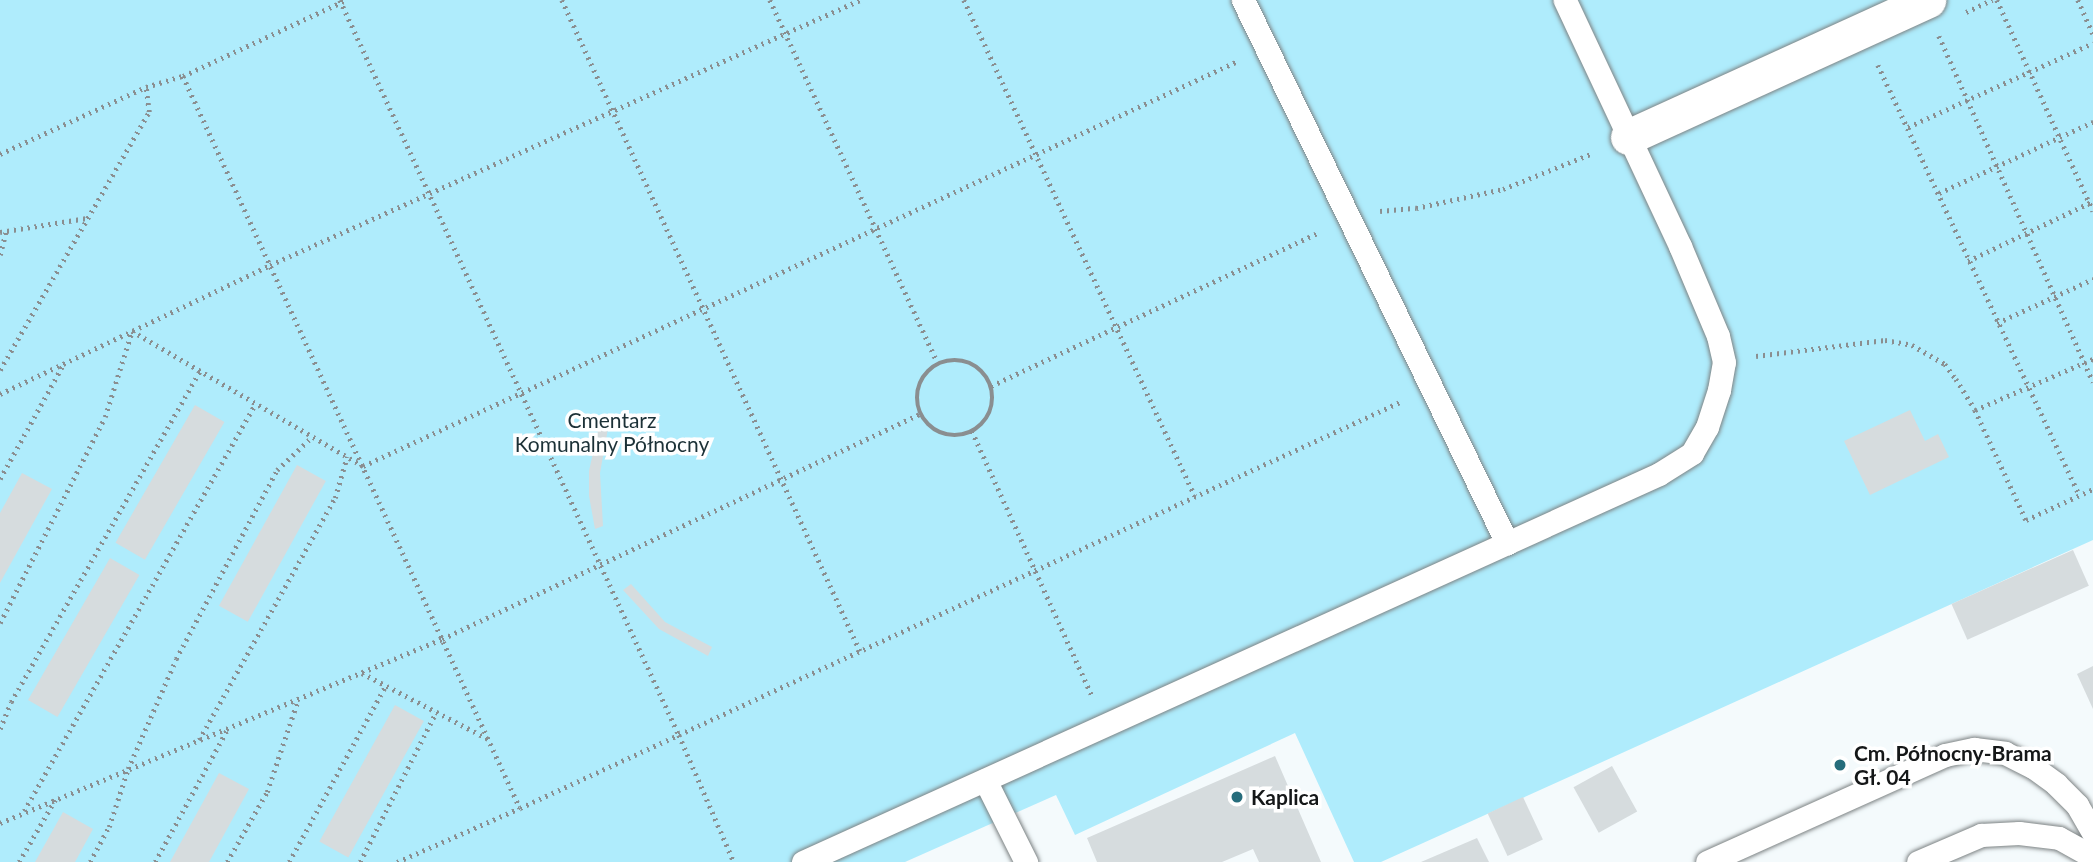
<!DOCTYPE html>
<html>
<head>
<meta charset="utf-8">
<style>
	body { margin:0 }
	#map { position:relative; width:2093px; height:862px; overflow:hidden; background:#f4fafc; font-family:Lato,sans-serif }
	div>[style] { position:absolute }
	[style*='--x'] { left:calc(var(--x)*1px); top:calc(var(--y)*1px); width:calc(var(--w)*1px); rotate:calc(var(--a)*1deg) }
	.green>* { inset:0; background:#afecfc }
	.building>* { inset:0; background:#d6dcde; transform-origin:0 0 }
	.path>* { height:4.5px; margin-top:-2.25px; transform-origin:0; background:repeating-linear-gradient(90deg,#8a8e90 0 2px,transparent 0 7px) }
	.path>.ring { margin:-2.25px; padding:0; box-sizing:content-box; background:none; border:4.5px solid #8a8e90; border-radius:50% }
	.roads { filter:drop-shadow(0 0 2px #7d8384) drop-shadow(0 0 2px #7d8384) }
	.service>* { height:23px; margin:-11.5px; padding:0 11.5px; transform-origin:11.5px; border-radius:11.5px; background:#fff }
	.pedestrian>* { height:35px; margin:-17.5px; padding:0 17.5px; transform-origin:17.5px; border-radius:17.5px; background:#fff }
	.dots>* { width:19px; height:19px; translate:-50% -50%; box-sizing:border-box; border:4px solid #fff; border-radius:50% }
	span { translate:-50% -50%; white-space:nowrap; text-align:center; line-height:1.15; -webkit-text-stroke:7px #fff; paint-order:stroke }
	.park-label { font-size:21px; color:#1c3137 }
	.poi-label { font-size:21px; color:#151718; font-weight:700 }
	.left { translate:0 -50%; text-align:left }
</style>
</head>
<body>
<div id="map">
	<div class="green">
		<div style="clip-path:polygon(0 0,2093px 0,2093px 540px,1381px 862px,1354px 862px,1295px 733px,1075px 835px,1056px 795px,905px 862px,0 862px)"></div>
	</div>
	<div class="building">
		<div style="left:195px;top:405px;width:34px;height:159px;rotate:30deg"></div>
		<div style="clip-path:polygon(1910px 410px,1925px 441px,1938px 434px,1949px 457px,1870px 495px,1844px 441px)"></div>
		<div style="clip-path:polygon(600px 421px,609px 423px,600px 473px,603px 526px,595px 529px,589px 496px,589px 471px)"></div>
		<div style="left:297px;top:465px;width:33px;height:161px;rotate:29deg"></div>
		<div style="clip-path:polygon(22px 473px,52px 489px,0 583px,0 513px)"></div>
		<div style="left:2073px;top:550px;width:39px;height:133px;rotate:66deg"></div>
		<div style="left:110px;top:558px;width:34px;height:164px;rotate:30deg"></div>
		<div style="clip-path:polygon(631px 584px,665px 622px,712px 647px,708px 656px,659px 629px,623px 590px)"></div>
		<div style="clip-path:polygon(2093px 666px,2093px 709px,2077px 674px)"></div>
		<div style="left:395px;top:705px;width:33px;height:156px;rotate:29deg"></div>
		<div style="clip-path:polygon(1275px 756px,1321px 862px,1259px 862px,1253px 849px,1222px 862px,1097px 862px,1087px 838px)"></div>
		<div style="left:1612px;top:766px;width:52px;height:44px;rotate:61deg"></div>
		<div style="clip-path:polygon(219px 773px,249px 789px,209px 862px,170px 862px)"></div>
		<div style="left:1523px;top:797px;width:47px;height:39px;rotate:65deg"></div>
		<div style="clip-path:polygon(63px 812px,93px 829px,75px 862px,35px 862px)"></div>
		<div style="clip-path:polygon(1477px 838px,1489px 862px,1421px 862px)"></div>
	</div>
	<div class="path">
		<div style="--x:340;--y:0;--w:809;--a:65.24"></div>
		<div style="--x:679;--y:735;--w:138;--a:66.6"></div>
		<div style="--x:562;--y:0;--w:716;--a:65.4"></div>
		<div style="--x:770;--y:0;--w:401;--a:65.2"></div>
		<div style="--x:964;--y:0;--w:547;--a:65.03"></div>
		<div style="--x:1997;--y:0;--w:232;--a:65.5"></div>
		<div style="--x:2078;--y:0;--w:37;--a:66"></div>
		<div style="--x:1966;--y:12;--w:29;--a:-25"></div>
		<div style="--x:1939;--y:36;--w:379;--a:66"></div>
		<div style="--x:1878;--y:65;--w:475;--a:64.9"></div>
		<div style="--x:183;--y:76;--w:806;--a:65.28"></div>
		<div style="--x:520;--y:808;--w:971;--a:-24.77"></div>
		<div style="--x:1908;--y:127;--w:203;--a:-24.4"></div>
		<div style="--x:0;--y:154;--w:161;--a:-24.7"></div>
		<div style="--x:146;--y:87;--w:39;--a:-17"></div>
		<div style="--x:183;--y:76;--w:180;--a:-25"></div>
		<div style="--x:1939;--y:193;--w:170;--a:-24.8"></div>
		<div style="--x:1380;--y:211;--w:36;--a:-5"></div>
		<div style="--x:1416;--y:208;--w:89;--a:-12.3"></div>
		<div style="--x:1503;--y:189;--w:97;--a:-21.8"></div>
		<div style="--x:0;--y:232;--w:88;--a:-9.1"></div>
		<div style="--x:0;--y:255;--w:25;--a:-76"></div>
		<div style="--x:1968;--y:261;--w:139;--a:-25.6"></div>
		<div style="--x:1997;--y:323;--w:106;--a:-24.6"></div>
		<div style="--x:1756;--y:356;--w:130;--a:-7.1"></div>
		<div style="--x:1885;--y:340;--w:27;--a:10"></div>
		<div style="--x:1912;--y:345;--w:38;--a:30"></div>
		<div style="--x:1945;--y:364;--w:19;--a:54"></div>
		<div style="--x:1956;--y:379;--w:36;--a:58"></div>
		<div style="--x:1975;--y:410;--w:121;--a:65.1"></div>
		<div style="--x:2026;--y:520;--w:74;--a:-24.8"></div>
		<div class="ring" style="left:917px;top:360px;width:71.5px;height:71.5px"></div>
		<div style="--x:0;--y:370;--w:298;--a:-60"></div>
		<div style="--x:149;--y:112;--w:25;--a:-97"></div>
		<div style="--x:991;--y:386;--w:363;--a:-25.1"></div>
		<div style="--x:0;--y:394;--w:299;--a:-25.5"></div>
		<div style="--x:270;--y:265;--w:647;--a:-24.19"></div>
		<div style="--x:1975;--y:410;--w:129;--a:-23.4"></div>
		<div style="--x:972;--y:431;--w:290;--a:65.6"></div>
		<div style="--x:0;--y:479;--w:130;--a:-61.1"></div>
		<div style="--x:0;--y:623;--w:231;--a:-63"></div>
		<div style="--x:105;--y:417;--w:90;--a:-72.6"></div>
		<div style="--x:132;--y:331;--w:268;--a:30.3"></div>
		<div style="--x:363;--y:466;--w:964;--a:-24.84"></div>
		<div style="--x:362;--y:673;--w:142;--a:27.6"></div>
		<div style="--x:0;--y:729;--w:29;--a:-68"></div>
		<div style="--x:11;--y:702;--w:381;--a:-60.3"></div>
		<div style="--x:199;--y:740;--w:278;--a:-60.7"></div>
		<div style="--x:335;--y:498;--w:43;--a:-73.7"></div>
		<div style="--x:24;--y:811;--w:468;--a:-60.4"></div>
		<div style="--x:0;--y:823;--w:479;--a:-22.6"></div>
		<div style="--x:442;--y:639;--w:528;--a:-25.21"></div>
		<div style="--x:19;--y:862;--w:72;--a:-59.9"></div>
		<div style="--x:90;--y:862;--w:40;--a:-62"></div>
		<div style="--x:109;--y:827;--w:61;--a:-71.9"></div>
		<div style="--x:128;--y:769;--w:120;--a:-66.4"></div>
		<div style="--x:176;--y:659;--w:214;--a:-61.9"></div>
		<div style="--x:277;--y:470;--w:48;--a:-43.3"></div>
		<div style="--x:155;--y:862;--w:153;--a:-61.4"></div>
		<div style="--x:227;--y:862;--w:81;--a:-60.3"></div>
		<div style="--x:267;--y:792;--w:97;--a:-71.4"></div>
		<div style="--x:289;--y:862;--w:202;--a:-61.3"></div>
		<div style="--x:360;--y:862;--w:168;--a:-63.1"></div>
		<div style="--x:397;--y:862;--w:134;--a:-23.7"></div>
	</div>
	<div class="roads">
		<div class="service">
			<div style="--x:1243;--y:0;--w:604;--a:64.07"></div>
			<div style="--x:985;--y:780;--w:92;--a:63.4"></div>
			<div style="--x:803;--y:862;--w:940;--a:-24.38"></div>
			<div style="--x:1659;--y:474;--w:39;--a:-32"></div>
			<div style="--x:1692;--y:453;--w:30;--a:-60"></div>
			<div style="--x:1707;--y:427;--w:39;--a:-72"></div>
			<div style="--x:1719;--y:390;--w:28;--a:-80"></div>
			<div style="--x:1724;--y:362;--w:27;--a:-103"></div>
			<div style="--x:1718;--y:336;--w:98;--a:-112.9"></div>
			<div style="--x:1680;--y:246;--w:272;--a:-115.1"></div>
			<div style="--x:1707;--y:862;--w:261;--a:-24.2"></div>
			<div style="--x:1945;--y:755;--w:30;--a:-12"></div>
			<div style="--x:1974;--y:749;--w:31;--a:7"></div>
			<div style="--x:2005;--y:753;--w:31;--a:27"></div>
			<div style="--x:2033;--y:767;--w:29;--a:36"></div>
			<div style="--x:2056;--y:784;--w:30;--a:45"></div>
			<div style="--x:2077;--y:805;--w:32;--a:60"></div>
			<div style="--x:1918;--y:862;--w:69;--a:-23.2"></div>
			<div style="--x:1981;--y:835;--w:38;--a:-3"></div>
			<div style="--x:2019;--y:833;--w:40;--a:7.1"></div>
			<div style="--x:2059;--y:838;--w:39;--a:29"></div>
		</div>
		<div class="pedestrian">
			<div style="--x:1628;--y:137;--w:330;--a:-24.5"></div>
		</div>
	</div>
	<div class="dots">
		<div style="left:1840px;top:765px;background:#276d7c"></div>
		<div style="left:1237px;top:797px;background:#276d7c"></div>
	</div>
	<div class="park-label">
		<span style="left:612px;top:432px">Cmentarz<br>Komunalny Północny</span>
	</div>
	<div class="poi-label">
		<span class="left" style="left:1854px;top:765px">Cm. Północny-Brama<br>Gł. 04</span>
		<span class="left" style="left:1251px;top:797px">Kaplica</span>
	</div>
</div>
</body>
</html>
